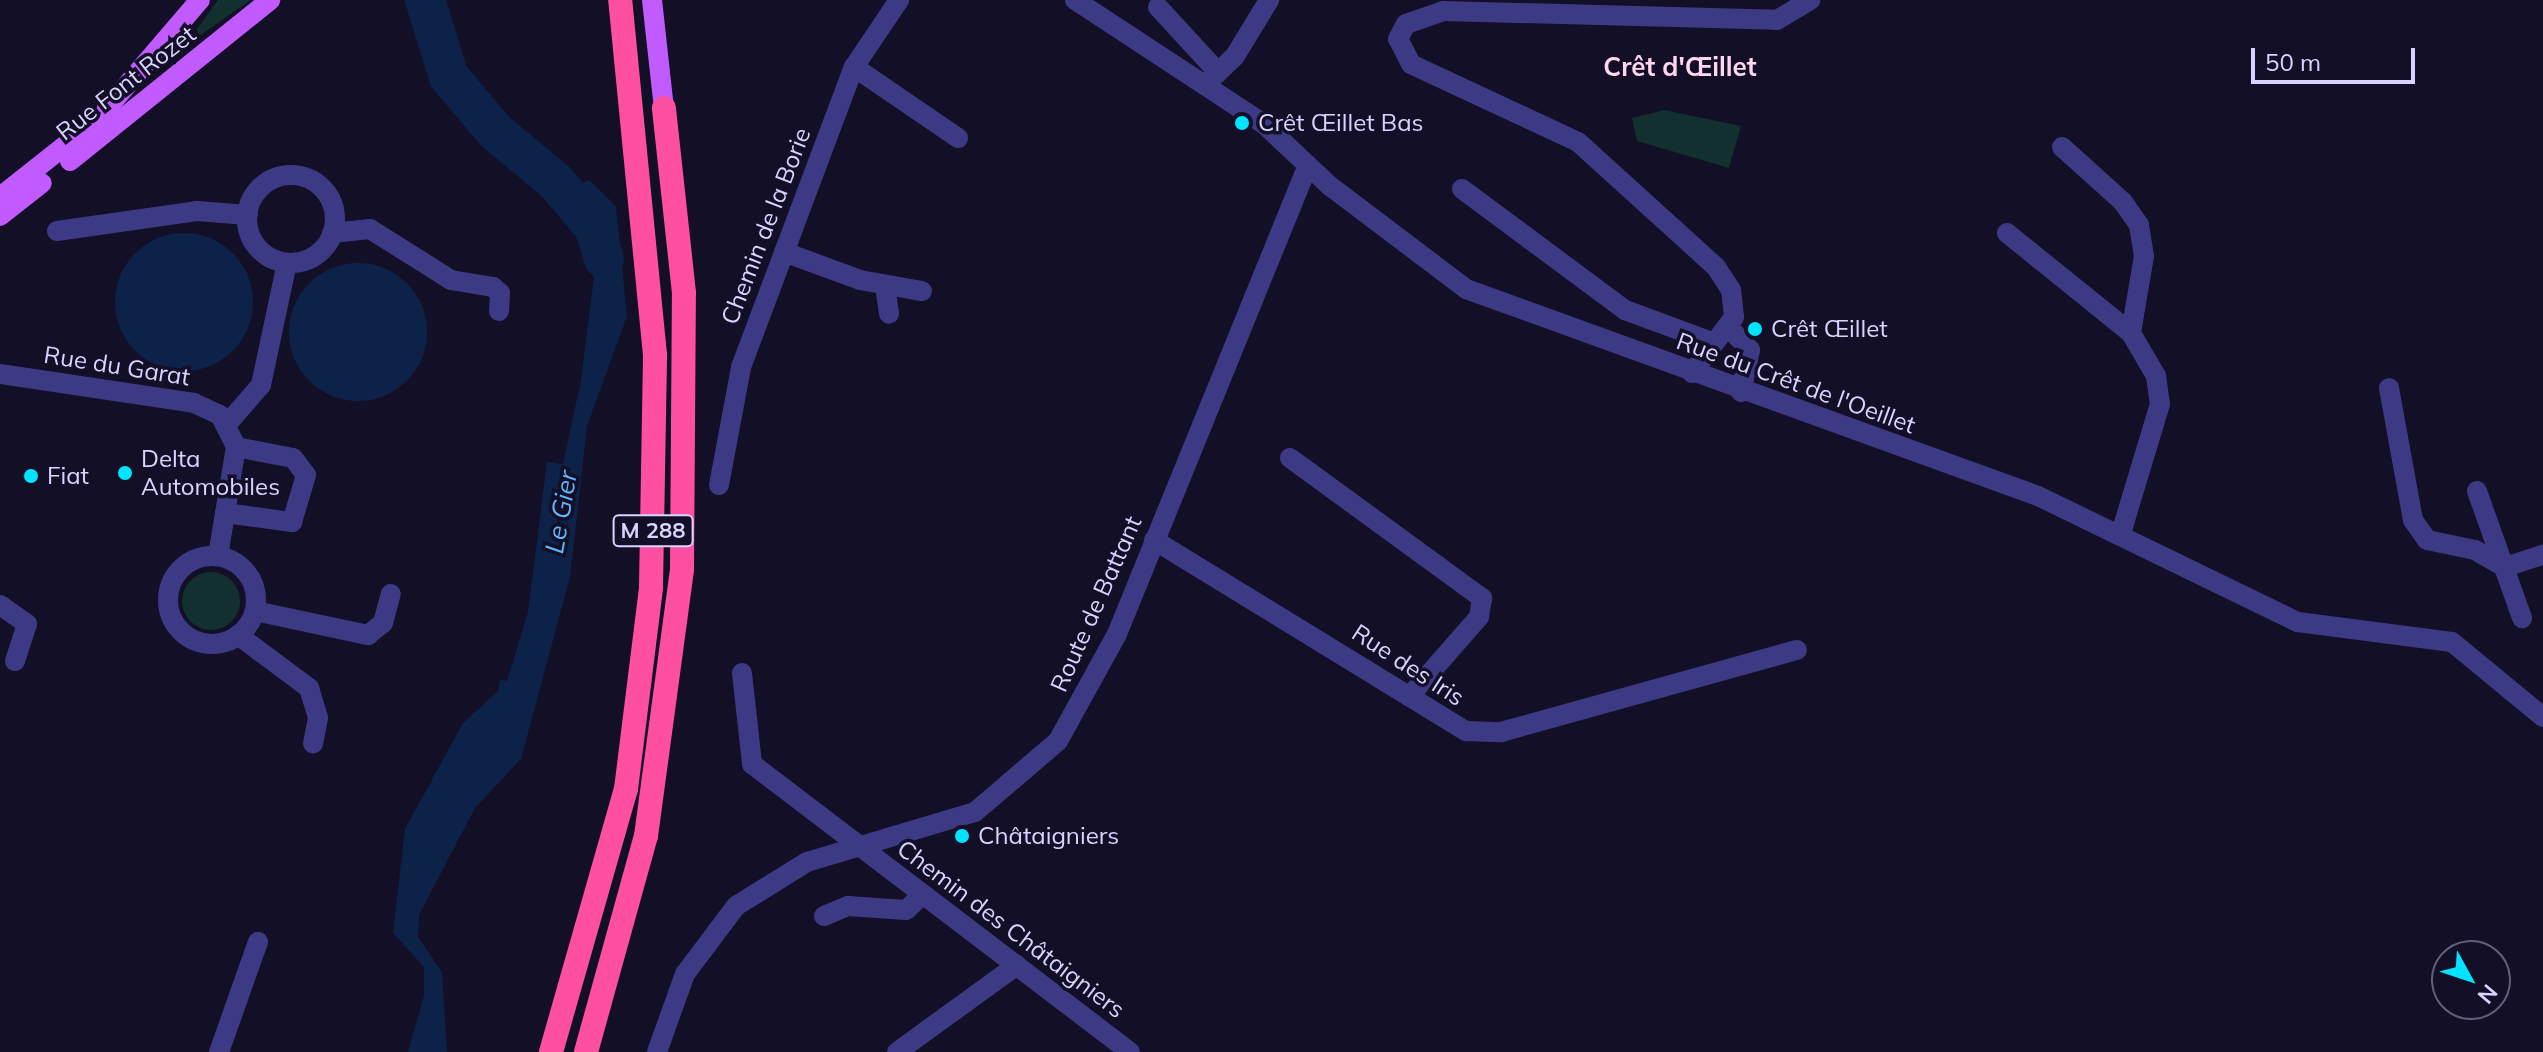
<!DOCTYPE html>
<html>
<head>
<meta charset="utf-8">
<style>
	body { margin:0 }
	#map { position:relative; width:2543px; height:1052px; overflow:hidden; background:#130f26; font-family:Mulish,sans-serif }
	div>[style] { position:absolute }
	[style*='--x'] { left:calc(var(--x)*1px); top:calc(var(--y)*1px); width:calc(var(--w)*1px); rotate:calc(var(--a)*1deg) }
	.green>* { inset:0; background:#12302f }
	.round { border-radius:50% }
	.water>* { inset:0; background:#0c2248 }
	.river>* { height:40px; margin:-20px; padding:0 20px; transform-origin:20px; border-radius:20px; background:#0c2248 }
	.minor>* { height:20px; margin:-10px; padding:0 10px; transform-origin:10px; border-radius:10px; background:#3d3a85 }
	.minor>.ring { margin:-10px; padding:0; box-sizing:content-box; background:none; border:20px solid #3d3a85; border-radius:50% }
	.major>* { height:20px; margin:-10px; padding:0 10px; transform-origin:10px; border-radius:10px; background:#c25bff }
	.highway>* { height:24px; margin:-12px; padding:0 12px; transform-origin:12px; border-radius:12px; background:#ff4fa3 }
	.dots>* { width:22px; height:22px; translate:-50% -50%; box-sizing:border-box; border:4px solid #130f26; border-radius:50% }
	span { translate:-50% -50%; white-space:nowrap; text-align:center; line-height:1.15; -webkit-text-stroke:7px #130f26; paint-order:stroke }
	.shield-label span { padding:2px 6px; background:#130f26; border:2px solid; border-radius:6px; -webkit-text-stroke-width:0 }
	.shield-label { font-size:22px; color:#d9d4ff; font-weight:700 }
	.street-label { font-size:24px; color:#d9d4ff }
	.poi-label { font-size:24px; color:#d9d4ff }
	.left { translate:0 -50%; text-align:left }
	.neighbourhood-label { font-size:26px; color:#ffd6f0; font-weight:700 }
	.water-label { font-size:26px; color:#62b6ff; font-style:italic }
	.north { position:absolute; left:2431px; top:940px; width:80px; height:80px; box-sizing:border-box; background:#130f26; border:2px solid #625e7d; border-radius:50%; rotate:130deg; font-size:22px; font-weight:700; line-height:32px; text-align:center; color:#d9d4ff }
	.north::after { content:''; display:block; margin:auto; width:28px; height:36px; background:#00e5ff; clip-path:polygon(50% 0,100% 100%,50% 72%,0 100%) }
	.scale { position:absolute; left:2251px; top:48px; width:164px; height:36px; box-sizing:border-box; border:4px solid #d9d4ff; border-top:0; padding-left:10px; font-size:24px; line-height:28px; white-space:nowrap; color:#d9d4ff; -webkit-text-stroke:6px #130f26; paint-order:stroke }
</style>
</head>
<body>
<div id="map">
	<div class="green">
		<div style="clip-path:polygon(218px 0,251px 0,199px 36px,197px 29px)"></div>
		<div style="clip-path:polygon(1664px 110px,1741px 126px,1729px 168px,1637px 141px,1632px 118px)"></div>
		<div class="round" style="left:182px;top:572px;width:58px;height:58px"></div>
	</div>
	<div class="water">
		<div style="clip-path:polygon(589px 180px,616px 206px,627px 316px,587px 426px,570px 577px,521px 759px,475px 808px,419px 915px,418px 937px,442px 972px,447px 1052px,408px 1052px,424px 995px,424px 967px,393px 933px,405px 829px,463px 723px,498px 691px,500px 679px,507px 681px,528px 612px,547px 462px,563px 464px,581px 380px,596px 261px,568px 189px)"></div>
		<div class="round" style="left:115px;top:233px;width:138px;height:138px"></div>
		<div class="round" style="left:289px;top:263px;width:138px;height:138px"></div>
	</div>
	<div class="river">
		<div style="--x:425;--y:0;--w:81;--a:72.7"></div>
		<div style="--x:449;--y:77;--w:72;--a:49.5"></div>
		<div style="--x:496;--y:132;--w:78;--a:39.8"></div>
		<div style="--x:556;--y:182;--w:60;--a:49.7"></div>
		<div style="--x:595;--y:228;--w:32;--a:74"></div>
	</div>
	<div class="minor">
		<div style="--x:1075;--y:0;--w:227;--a:33.3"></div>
		<div style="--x:1265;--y:125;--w:89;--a:43.2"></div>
		<div style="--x:1330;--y:186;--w:171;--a:37.1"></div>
		<div style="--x:1466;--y:289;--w:608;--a:19.89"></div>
		<div style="--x:2038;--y:496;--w:289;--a:25.9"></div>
		<div style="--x:2298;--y:622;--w:155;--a:7.4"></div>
		<div style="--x:2452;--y:642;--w:118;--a:39.5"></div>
		<div style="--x:1158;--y:7;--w:86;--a:47.4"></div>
		<div style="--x:854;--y:67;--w:126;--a:34.3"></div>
		<div style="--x:1206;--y:84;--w:40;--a:-44"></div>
		<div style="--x:1235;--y:56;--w:66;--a:-58.7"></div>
		<div style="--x:2062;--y:147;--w:82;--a:42"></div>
		<div style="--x:2123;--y:202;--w:28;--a:55"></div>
		<div style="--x:2139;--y:225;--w:31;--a:81"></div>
		<div style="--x:2144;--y:256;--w:78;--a:99.6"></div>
		<div class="ring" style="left:247px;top:175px;width:68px;height:68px"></div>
		<div style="--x:1462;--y:189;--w:203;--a:36.6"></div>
		<div style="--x:1625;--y:310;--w:95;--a:20.3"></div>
		<div style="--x:57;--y:231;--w:141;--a:-8.1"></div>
		<div style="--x:197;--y:211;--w:51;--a:4.5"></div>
		<div style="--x:332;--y:233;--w:38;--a:-6"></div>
		<div style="--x:370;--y:229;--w:96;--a:32.2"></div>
		<div style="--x:451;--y:280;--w:43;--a:9.5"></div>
		<div style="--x:493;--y:287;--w:9;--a:41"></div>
		<div style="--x:500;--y:293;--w:18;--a:93"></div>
		<div style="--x:2007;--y:233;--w:159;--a:38.9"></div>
		<div style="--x:2131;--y:333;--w:50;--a:59.8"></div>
		<div style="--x:2156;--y:376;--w:28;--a:82"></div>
		<div style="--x:2160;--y:404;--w:135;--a:106.8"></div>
		<div style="--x:784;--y:252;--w:81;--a:20.2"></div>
		<div style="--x:860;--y:280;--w:63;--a:10.1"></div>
		<div style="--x:885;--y:285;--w:29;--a:82"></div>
		<div style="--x:1730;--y:329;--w:29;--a:46"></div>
		<div style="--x:1750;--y:350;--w:43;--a:102.1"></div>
		<div style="--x:1692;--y:373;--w:70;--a:-53.1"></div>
		<div style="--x:1734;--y:317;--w:27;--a:-96"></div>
		<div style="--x:1731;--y:290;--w:27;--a:-123"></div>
		<div style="--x:1716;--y:267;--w:186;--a:-137.8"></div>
		<div style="--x:1578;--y:142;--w:184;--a:-155"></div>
		<div style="--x:1411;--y:64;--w:28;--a:-117"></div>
		<div style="--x:1398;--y:39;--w:17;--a:-62"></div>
		<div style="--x:1406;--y:24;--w:39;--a:-19"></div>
		<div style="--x:1443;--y:11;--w:334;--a:1.5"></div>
		<div style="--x:1777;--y:20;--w:39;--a:-31"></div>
		<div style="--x:0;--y:374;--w:196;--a:8.5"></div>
		<div style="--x:194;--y:403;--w:29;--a:25"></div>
		<div style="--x:220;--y:415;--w:36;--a:63"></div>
		<div style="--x:236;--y:447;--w:110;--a:99.4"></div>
		<div style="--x:2389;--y:388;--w:134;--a:79.7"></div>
		<div style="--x:2413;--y:520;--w:24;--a:55"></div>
		<div style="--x:2427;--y:540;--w:49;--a:11.8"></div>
		<div style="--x:2475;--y:550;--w:34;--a:30"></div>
		<div style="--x:2505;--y:567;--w:40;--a:-18"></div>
		<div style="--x:228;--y:423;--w:50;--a:-49"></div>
		<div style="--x:261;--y:385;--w:125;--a:-78"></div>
		<div style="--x:1290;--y:458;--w:238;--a:36.1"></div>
		<div style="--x:1482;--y:598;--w:19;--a:99"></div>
		<div style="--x:1479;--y:617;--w:106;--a:131.2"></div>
		<div style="--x:719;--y:485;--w:120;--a:-79.4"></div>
		<div style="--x:741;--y:367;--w:321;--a:-69.4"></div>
		<div style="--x:854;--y:67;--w:81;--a:-56.1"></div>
		<div style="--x:2477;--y:491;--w:135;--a:70.5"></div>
		<div style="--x:225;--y:513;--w:68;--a:7.7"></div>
		<div style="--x:292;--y:522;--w:49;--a:-73.4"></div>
		<div style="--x:306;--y:475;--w:21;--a:-127"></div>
		<div style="--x:293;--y:458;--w:58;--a:-169.1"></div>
		<div style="--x:1154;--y:540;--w:366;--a:31.5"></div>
		<div style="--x:1466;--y:731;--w:35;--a:2"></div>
		<div style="--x:1501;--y:732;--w:307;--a:-15.5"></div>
		<div class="ring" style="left:168px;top:556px;width:68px;height:68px"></div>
		<div style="--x:0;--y:605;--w:33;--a:35"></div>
		<div style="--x:27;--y:624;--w:39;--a:108"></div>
		<div style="--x:255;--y:611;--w:116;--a:12"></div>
		<div style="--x:368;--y:635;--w:19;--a:-39"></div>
		<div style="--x:383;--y:623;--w:30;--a:-75"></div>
		<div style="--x:238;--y:635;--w:89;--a:36.7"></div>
		<div style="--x:309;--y:688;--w:31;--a:73"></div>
		<div style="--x:318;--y:718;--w:26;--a:101"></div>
		<div style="--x:742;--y:673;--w:92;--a:83.7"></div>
		<div style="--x:752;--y:764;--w:475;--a:37.3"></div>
		<div style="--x:824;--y:916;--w:26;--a:-23"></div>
		<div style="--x:848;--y:906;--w:58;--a:3.9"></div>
		<div style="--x:906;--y:910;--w:23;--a:-43"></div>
		<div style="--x:219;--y:1052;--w:117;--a:-70.5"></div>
		<div style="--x:657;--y:1052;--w:83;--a:-70.3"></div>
		<div style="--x:685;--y:974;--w:85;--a:-53.1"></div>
		<div style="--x:736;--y:906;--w:84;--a:-31.8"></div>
		<div style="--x:807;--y:862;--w:175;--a:-16.6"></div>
		<div style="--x:975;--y:812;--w:109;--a:-40.5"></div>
		<div style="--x:1058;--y:741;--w:122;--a:-61.1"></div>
		<div style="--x:1117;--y:634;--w:506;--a:-67.84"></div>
		<div style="--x:897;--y:1052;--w:148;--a:-35.9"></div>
	</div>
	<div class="major">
		<div style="--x:652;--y:0;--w:109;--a:83.7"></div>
		<div style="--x:70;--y:161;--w:257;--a:-38.8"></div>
		<div style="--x:0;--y:197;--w:124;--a:-38.4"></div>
		<div style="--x:97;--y:120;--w:158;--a:-49.4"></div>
		<div style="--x:0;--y:216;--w:53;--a:-38.2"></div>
	</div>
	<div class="highway">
		<div style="--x:551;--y:1052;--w:273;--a:-74.1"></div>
		<div style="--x:626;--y:789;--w:204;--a:-82.9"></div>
		<div style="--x:651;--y:587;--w:232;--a:-89"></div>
		<div style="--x:655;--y:355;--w:357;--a:-95.6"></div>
		<div style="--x:586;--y:1052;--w:224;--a:-74.5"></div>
		<div style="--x:646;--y:836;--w:269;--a:-82.3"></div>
		<div style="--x:682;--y:569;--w:276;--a:-89.6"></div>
		<div style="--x:684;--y:293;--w:186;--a:-96.2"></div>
	</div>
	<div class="dots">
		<div style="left:1242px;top:123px;background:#00e5ff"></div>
		<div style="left:1755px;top:329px;background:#00e5ff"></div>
		<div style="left:125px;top:473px;background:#00e5ff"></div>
		<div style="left:31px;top:476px;background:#00e5ff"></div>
		<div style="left:962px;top:836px;background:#00e5ff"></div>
	</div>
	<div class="shield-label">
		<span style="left:653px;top:531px">M 288</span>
	</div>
	<div class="street-label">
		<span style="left:126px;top:83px;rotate:-38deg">Rue Font Rozet</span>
		<span style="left:766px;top:226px;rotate:-69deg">Chemin de la Borie</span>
		<span style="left:117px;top:366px;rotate:9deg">Rue du Garat</span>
		<span style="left:1796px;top:383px;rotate:20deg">Rue du Crêt de l'Oeillet</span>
		<span style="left:1096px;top:604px;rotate:-66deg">Route de Battant</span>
		<span style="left:1408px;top:665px;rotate:33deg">Rue des Iris</span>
		<span style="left:1011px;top:929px;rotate:37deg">Chemin des Châtaigniers</span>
	</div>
	<div class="poi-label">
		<span class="left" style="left:1258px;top:123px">Crêt Œillet Bas</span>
		<span class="left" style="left:1771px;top:329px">Crêt Œillet</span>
		<span class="left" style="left:141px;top:473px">Delta<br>Automobiles</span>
		<span class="left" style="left:47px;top:476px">Fiat</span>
		<span class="left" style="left:978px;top:836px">Châtaigniers</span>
	</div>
	<div class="neighbourhood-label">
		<span style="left:1680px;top:67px">Crêt d'Œillet</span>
	</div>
	<div class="water-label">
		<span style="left:561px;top:512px;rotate:-80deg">Le Gier</span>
	</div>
	<div class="north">N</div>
	<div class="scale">50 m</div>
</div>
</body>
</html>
